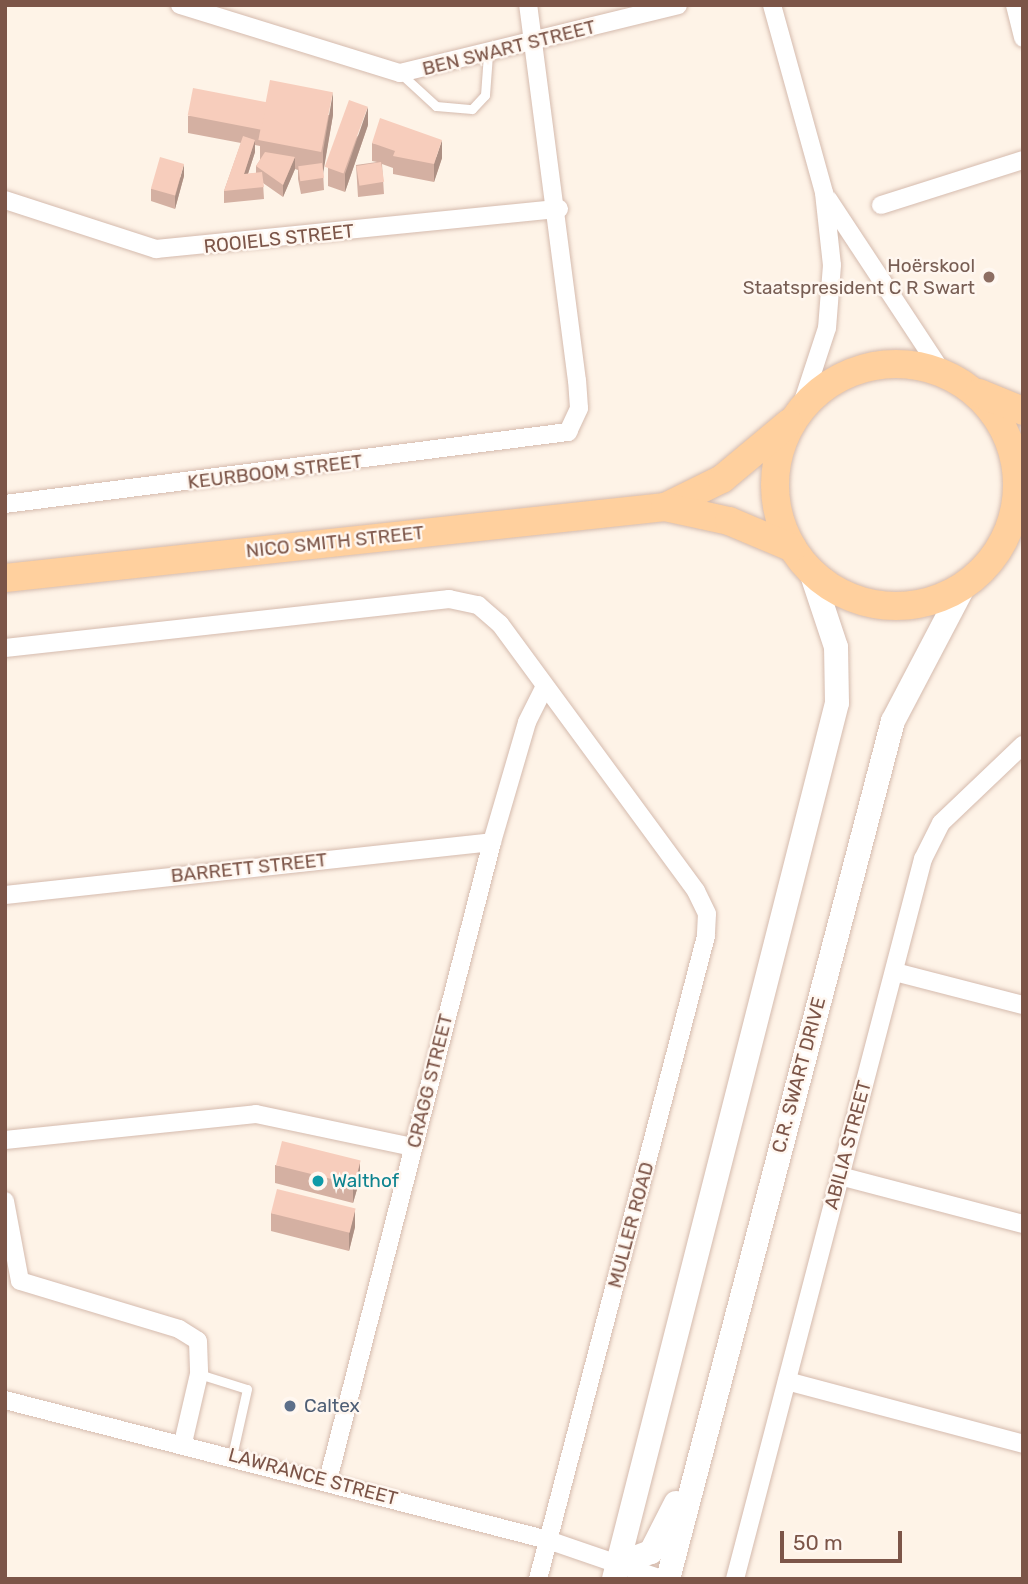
<!DOCTYPE html>
<html>
<head>
<meta charset="utf-8">
<style>
	body { margin:0 }
	#map { position:relative; width:1028px; height:1584px; overflow:hidden; background:#fef3e7; font-family:Rubik,sans-serif }
	div>[style] { position:absolute }
	[style*='--x'] { left:calc(var(--x)*1px); top:calc(var(--y)*1px); width:calc(var(--w)*1px); rotate:calc(var(--a)*1deg) }
	.roads { filter:drop-shadow(0 0 2px #d5bbae) drop-shadow(0 0 2px #d5bbae) }
	.service>* { height:9px; margin:-4.5px; padding:0 4.5px; transform-origin:4.5px; border-radius:4.5px; background:#fff }
	.minor>* { height:18px; margin:-9px; padding:0 9px; transform-origin:9px; border-radius:9px; background:#fff }
	.secondary>* { height:24px; margin:-12px; padding:0 12px; transform-origin:12px; border-radius:12px; background:#fff }
	.primary>* { height:28px; margin:-14px; padding:0 14px; transform-origin:14px; border-radius:14px; background:#ffd09e }
	.primary>.ring { margin:-14px; padding:0; box-sizing:content-box; background:none; border:28px solid #ffd09e; border-radius:50% }
	.wall>* { inset:0; background:#d4b0a2 }
	.shaded-wall>* { inset:0; background:#ad9084 }
	.building>* { inset:0; background:#f7cdbc; transform-origin:0 0 }
	.dots>* { width:19px; height:19px; translate:-50% -50%; box-sizing:border-box; border:4px solid #fff7f0; border-radius:50% }
	span { translate:-50% -50%; white-space:nowrap; text-align:center; line-height:1.15; -webkit-text-stroke:5px #fff7f0; paint-order:stroke }
	.street-label { font-size:19px; color:#7c5548 }
	.education-label { font-size:19px; color:#785e54 }
	.right { translate:-100% -50%; text-align:right }
	.culture-label { font-size:19px; color:#0d838f }
	.left { translate:0 -50%; text-align:left }
	.service-label { font-size:19px; color:#4e5e75 }
	.frame { position:absolute; inset:0; border:7px solid #7c5548; pointer-events:none }
	.scale { position:absolute; left:780px; top:1531px; width:122px; height:32px; box-sizing:border-box; border:4px solid #7c5548; border-top:0; padding-left:9px; font-size:21px; line-height:24px; white-space:nowrap; color:#7c5548; -webkit-text-stroke:5px #fff7f0; paint-order:stroke }
</style>
</head>
<body>
<div id="map">
	<div class="roads">
		<div class="service">
			<div style="--x:400;--y:73;--w:49;--a:42.5"></div>
			<div style="--x:436;--y:106;--w:36;--a:5"></div>
			<div style="--x:472;--y:109;--w:19;--a:-47"></div>
			<div style="--x:485;--y:95;--w:41;--a:-85.8"></div>
			<div style="--x:199;--y:1374;--w:50;--a:17.4"></div>
			<div style="--x:247;--y:1389;--w:69;--a:102.6"></div>
		</div>
		<div class="minor">
			<div style="--x:180;--y:5;--w:230;--a:17.2"></div>
			<div style="--x:400;--y:73;--w:286;--a:-13.7"></div>
			<div style="--x:772;--y:5;--w:195;--a:74.5"></div>
			<div style="--x:824;--y:193;--w:72;--a:83.7"></div>
			<div style="--x:832;--y:265;--w:63;--a:94.5"></div>
			<div style="--x:827;--y:328;--w:89;--a:108.2"></div>
			<div style="--x:1015;--y:5;--w:34;--a:76"></div>
			<div style="--x:828;--y:199;--w:211;--a:56.6"></div>
			<div style="--x:5;--y:200;--w:159;--a:18"></div>
			<div style="--x:156;--y:249;--w:405;--a:-5.7"></div>
			<div style="--x:881;--y:205;--w:149;--a:-17.6"></div>
			<div style="--x:5;--y:504;--w:568;--a:-7.29"></div>
			<div style="--x:568;--y:432;--w:26;--a:-65"></div>
			<div style="--x:579;--y:408;--w:27;--a:-94"></div>
			<div style="--x:577;--y:381;--w:379;--a:-97.4"></div>
			<div style="--x:5;--y:648;--w:447;--a:-6.3"></div>
			<div style="--x:449;--y:599;--w:30;--a:12"></div>
			<div style="--x:478;--y:605;--w:29;--a:41"></div>
			<div style="--x:500;--y:624;--w:331;--a:53.7"></div>
			<div style="--x:696;--y:891;--w:25;--a:64"></div>
			<div style="--x:707;--y:914;--w:22;--a:93"></div>
			<div style="--x:706;--y:936;--w:665;--a:104.64"></div>
			<div style="--x:5;--y:895;--w:490;--a:-6.2"></div>
			<div style="--x:895;--y:972;--w:132;--a:14.5"></div>
			<div style="--x:5;--y:1140;--w:252;--a:-5.9"></div>
			<div style="--x:256;--y:1114;--w:160;--a:11.9"></div>
			<div style="--x:840;--y:1176;--w:189;--a:14.7"></div>
			<div style="--x:5;--y:1201;--w:81;--a:79.4"></div>
			<div style="--x:20;--y:1281;--w:166;--a:16.8"></div>
			<div style="--x:179;--y:1329;--w:22;--a:32"></div>
			<div style="--x:198;--y:1341;--w:33;--a:88"></div>
			<div style="--x:199;--y:1374;--w:71;--a:103.1"></div>
			<div style="--x:787;--y:1381;--w:244;--a:14.9"></div>
			<div style="--x:5;--y:1400;--w:561;--a:14.46"></div>
			<div style="--x:548;--y:1540;--w:120;--a:19"></div>
			<div style="--x:328;--y:1480;--w:659;--a:-75.58"></div>
			<div style="--x:492;--y:842;--w:125;--a:-73.7"></div>
			<div style="--x:527;--y:722;--w:40;--a:-63.4"></div>
			<div style="--x:735;--y:1579;--w:744;--a:-75.37"></div>
			<div style="--x:923;--y:859;--w:40;--a:-63.4"></div>
			<div style="--x:941;--y:823;--w:113;--a:-43.6"></div>
		</div>
		<div class="secondary">
			<div style="--x:618;--y:1564;--w:35;--a:-20"></div>
			<div style="--x:651;--y:1552;--w:55;--a:-63"></div>
			<div style="--x:614;--y:1579;--w:904;--a:-75.72"></div>
			<div style="--x:837;--y:703;--w:56;--a:-91"></div>
			<div style="--x:836;--y:647;--w:82;--a:-108.4"></div>
			<div style="--x:668;--y:1579;--w:887;--a:-75.31"></div>
			<div style="--x:893;--y:721;--w:155;--a:-62.3"></div>
		</div>
		<div class="primary">
			<div class="ring" style="left:775px;top:364px;width:214px;height:214px"></div>
			<div style="--x:979;--y:393;--w:48;--a:22.2"></div>
			<div style="--x:665;--y:507;--w:64;--a:-26.2"></div>
			<div style="--x:722;--y:479;--w:87;--a:-39.9"></div>
			<div style="--x:5;--y:578;--w:664;--a:-6.14"></div>
			<div style="--x:665;--y:507;--w:66;--a:12.3"></div>
			<div style="--x:729;--y:521;--w:69;--a:22.9"></div>
		</div>
	</div>
	<div class="wall">
		<div style="clip-path:polygon(evenodd,333px 115px,323px 171px,324px 190px,301px 194px,298px 179px,298px 170px,295px 169px,283px 197px,263px 183px,264px 199px,224px 203px,224px 191px,241px 143px,188px 133px,188px 116px,333px 115px,255px 145px,260px 146px,260px 160px,256px 166px,256px 173px,248px 174px,255px 152px,255px 145px)"></div>
		<div style="clip-path:polygon(368px 125px,345px 192px,328px 186px,328px 168px)"></div>
		<div style="clip-path:polygon(372px 143px,442px 158px,434px 182px,393px 174px,393px 168px,382px 164px,384px 194px,358px 197px,356px 165px,377px 162px,372px 161px)"></div>
		<div style="clip-path:polygon(184px 176px,175px 209px,151px 201px,151px 189px)"></div>
		<div style="clip-path:polygon(275px 1165px,360px 1179px,353px 1203px,275px 1183px)"></div>
		<div style="clip-path:polygon(271px 1213px,355px 1227px,349px 1251px,271px 1231px)"></div>
	</div>
	<div class="shaded-wall">
		<div style="clip-path:polygon(333px 92px,333px 115px,323px 174px,323px 151px)"></div>
		<div style="clip-path:polygon(368px 107px,368px 125px,345px 192px,345px 174px)"></div>
		<div style="clip-path:polygon(255px 140px,255px 152px,244px 186px,244px 174px)"></div>
		<div style="clip-path:polygon(442px 140px,442px 158px,434px 182px,434px 164px)"></div>
		<div style="clip-path:polygon(295px 157px,295px 169px,283px 197px,283px 185px)"></div>
		<div style="clip-path:polygon(184px 164px,184px 176px,175px 209px,175px 197px)"></div>
		<div style="clip-path:polygon(360px 1161px,360px 1179px,353px 1203px,353px 1185px)"></div>
		<div style="clip-path:polygon(355px 1209px,355px 1227px,349px 1251px,349px 1233px)"></div>
	</div>
	<div class="building">
		<div style="left:270px;top:80px;width:64px;height:61px;rotate:11deg"></div>
		<div style="left:193px;top:88px;width:75px;height:28px;rotate:11deg"></div>
		<div style="left:349px;top:100px;width:20px;height:71px;rotate:20deg"></div>
		<div style="clip-path:polygon(380px 118px,442px 140px,434px 164px,393px 156px,395px 151px,372px 143px)"></div>
		<div style="clip-path:polygon(243px 136px,255px 140px,244px 174px,262px 172px,264px 187px,224px 191px)"></div>
		<div style="clip-path:polygon(265px 152px,295px 157px,283px 185px,256px 166px)"></div>
		<div style="left:160px;top:157px;width:25px;height:33px;rotate:16deg"></div>
		<div style="left:381px;top:162px;width:20px;height:25px;rotate:81deg"></div>
		<div style="left:322px;top:163px;width:15px;height:24px;rotate:82deg"></div>
		<div style="left:282px;top:1141px;width:81px;height:25px;rotate:14deg"></div>
		<div style="left:277px;top:1189px;width:81px;height:25px;rotate:14deg"></div>
	</div>
	<div class="dots">
		<div style="left:989px;top:277px;background:#8d6e63"></div>
		<div style="left:318px;top:1181px;background:#0f9aa8"></div>
		<div style="left:290px;top:1406px;background:#5c6f8a"></div>
	</div>
	<div class="street-label">
		<span style="left:509px;top:48px;rotate:-14deg">BEN SWART STREET</span>
		<span style="left:279px;top:239px;rotate:-6deg">ROOIELS STREET</span>
		<span style="left:275px;top:472px;rotate:-7deg">KEURBOOM STREET</span>
		<span style="left:335px;top:542px;rotate:-6deg">NICO SMITH STREET</span>
		<span style="left:249px;top:868px;rotate:-6deg">BARRETT STREET</span>
		<span style="left:799px;top:1075px;rotate:-75deg">C.R. SWART DRIVE</span>
		<span style="left:430px;top:1081px;rotate:-76deg">CRAGG STREET</span>
		<span style="left:848px;top:1145px;rotate:-75deg">ABILIA STREET</span>
		<span style="left:631px;top:1225px;rotate:-75deg">MULLER ROAD</span>
		<span style="left:313px;top:1477px;rotate:15deg">LAWRANCE STREET</span>
	</div>
	<div class="education-label">
		<span class="right" style="left:975px;top:277px">Hoërskool<br>Staatspresident C R Swart</span>
	</div>
	<div class="culture-label">
		<span class="left" style="left:332px;top:1181px">Walthof</span>
	</div>
	<div class="service-label">
		<span class="left" style="left:304px;top:1406px">Caltex</span>
	</div>
	<div class="frame"></div>
	<div class="scale">50 m</div>
</div>
</body>
</html>
